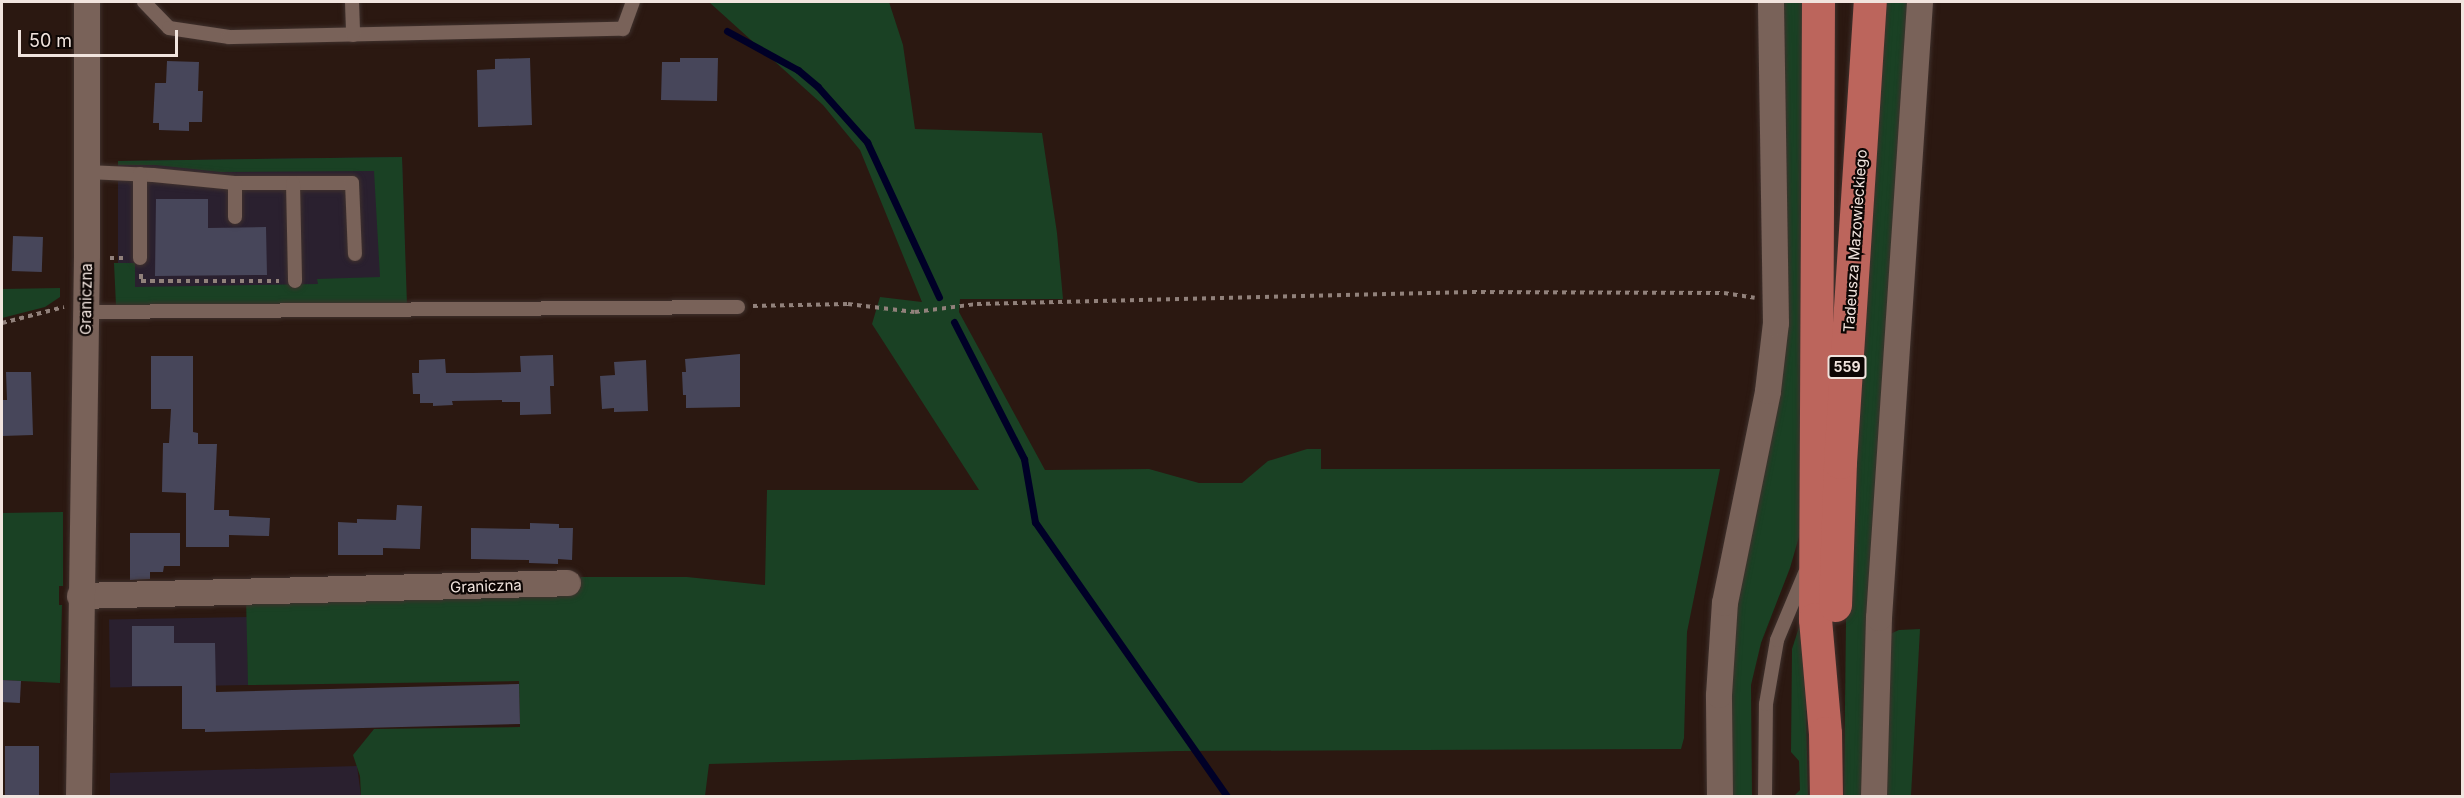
<!DOCTYPE html>
<html>
<head>
<meta charset="utf-8">
<style>
	body { margin:0 }
	#map { position:relative; width:2464px; height:798px; overflow:hidden; background:#2b1811; font-family:Inter,sans-serif }
	div>[style] { position:absolute }
	[style*='--x'] { left:calc(var(--x)*1px); top:calc(var(--y)*1px); width:calc(var(--w)*1px); rotate:calc(var(--a)*1deg) }
	.commercial>* { inset:0; background:#2a202f; transform-origin:0 0 }
	.green>* { inset:0; background:#1a4124 }
	.stream>* { height:7px; margin:-3.5px; padding:0 3.5px; transform-origin:3.5px; border-radius:3.5px; background:#000027 }
	.building>* { inset:0; background:#47465a; transform-origin:0 0 }
	.path>* { height:4px; margin-top:-2px; transform-origin:0; background:repeating-linear-gradient(90deg,#91817b 0 4.5px,transparent 0 9px) }
	.roads { filter:drop-shadow(0 0 2px #3f312d) drop-shadow(0 0 2px #3f312d) }
	.service>* { height:14px; margin:-7px; padding:0 7px; transform-origin:7px; border-radius:7px; background:#796259 }
	.minor>* { height:26px; margin:-13px; padding:0 13px; transform-origin:13px; border-radius:13px; background:#796259 }
	.primary>* { height:33px; margin:-16.5px; padding:0 16.5px; transform-origin:16.5px; border-radius:16.5px; background:#bc655c }
	span { translate:-50% -50%; white-space:nowrap; text-align:center; line-height:1.15; -webkit-text-stroke:4.5px #0d0604; paint-order:stroke }
	.shield-label span { padding:2px 4px; background:#0d0604; border:2px solid; border-radius:4px; -webkit-text-stroke-width:0 }
	.shield-label { font-size:14px; color:#f1e4de; font-weight:700 }
	.street-label { font-size:15px; color:#f1e4de }
	.frame { position:absolute; inset:0; border:3px solid #f1e4de; pointer-events:none }
	.scale { position:absolute; left:18px; top:30px; width:160px; height:27px; box-sizing:border-box; border:3px solid #f1e4de; border-top:0; padding-left:8px; font-size:18px; line-height:21px; white-space:nowrap; color:#f1e4de; -webkit-text-stroke:4px #0d0604; paint-order:stroke }
</style>
</head>
<body>
<div id="map">
	<div class="commercial">
		<div style="clip-path:polygon(402px 157px,406px 293px,137px 299px,118px 279px,118px 161px)"></div>
		<div style="left:247px;top:617px;width:68px;height:138px;rotate:89deg"></div>
		<div style="clip-path:polygon(357px 766px,361px 796px,110px 796px,110px 773px)"></div>
	</div>
	<div class="green">
		<div style="clip-path:polygon(709px 2px,889px 2px,903px 45px,915px 129px,1042px 133px,1057px 233px,1063px 299px,960px 299px,959px 312px,1045px 470px,1149px 469px,1199px 483px,1242px 483px,1268px 461px,1307px 449px,1321px 449px,1321px 469px,1720px 469px,1687px 632px,1684px 738px,1681px 749px,1177px 751px,709px 764px,705px 796px,361px 796px,360px 776px,353px 755px,374px 729px,520px 727px,519px 681px,248px 685px,246px 598px,581px 588px,580px 577px,687px 577px,765px 585px,767px 490px,979px 490px,872px 324px,880px 297px,922px 302px,860px 150px,823px 105px)"></div>
		<div style="clip-path:polygon(1779px 2px,1808px 2px,1801px 530px,1790px 568px,1761px 643px,1751px 685px,1752px 796px,1728px 796px,1733px 608px,1777px 385px)"></div>
		<div style="clip-path:polygon(1881px 2px,1911px 2px,1867px 796px,1844px 796px,1846px 621px,1852px 471px)"></div>
		<div style="clip-path:polygon(402px 157px,407px 305px,116px 306px,114px 263px,135px 263px,135px 287px,318px 284px,317px 279px,380px 277px,374px 171px,220px 172px,155px 165px,118px 165px,118px 161px)"></div>
		<div style="clip-path:polygon(60px 288px,60px 297px,45px 307px,2px 318px,2px 289px)"></div>
		<div style="clip-path:polygon(63px 512px,63px 586px,59px 586px,59px 605px,62px 605px,60px 683px,2px 680px,2px 513px)"></div>
		<div style="clip-path:polygon(1801px 621px,1804px 621px,1808px 796px,1794px 796px,1800px 790px,1799px 761px,1791px 752px,1792px 649px)"></div>
		<div style="clip-path:polygon(1920px 629px,1911px 796px,1885px 796px,1890px 634px,1899px 630px)"></div>
	</div>
	<div class="stream">
		<div style="--x:727;--y:31;--w:81;--a:28.8"></div>
		<div style="--x:798;--y:70;--w:26;--a:40"></div>
		<div style="--x:818;--y:87;--w:74;--a:48.3"></div>
		<div style="--x:867;--y:142;--w:171;--a:65.1"></div>
		<div style="--x:954;--y:322;--w:154;--a:62.9"></div>
		<div style="--x:1024;--y:459;--w:64;--a:80.1"></div>
		<div style="--x:1035;--y:522;--w:335;--a:55"></div>
	</div>
	<div class="building">
		<div style="clip-path:polygon(530px 58px,532px 125px,478px 127px,477px 70px,495px 69px,495px 59px)"></div>
		<div style="clip-path:polygon(680px 58px,718px 58px,717px 101px,661px 100px,662px 62px,680px 62px)"></div>
		<div style="clip-path:polygon(167px 61px,199px 62px,198px 91px,203px 91px,202px 122px,189px 122px,189px 131px,159px 130px,159px 123px,153px 123px,155px 83px,166px 83px)"></div>
		<div style="clip-path:polygon(156px 199px,208px 199px,208px 228px,266px 227px,267px 275px,155px 276px)"></div>
		<div style="left:13px;top:236px;width:30px;height:35px;rotate:2deg"></div>
		<div style="clip-path:polygon(740px 354px,740px 407px,686px 408px,686px 395px,683px 395px,682px 372px,686px 372px,685px 359px)"></div>
		<div style="clip-path:polygon(553px 355px,554px 386px,550px 386px,551px 414px,520px 415px,520px 402px,502px 402px,502px 400px,452px 401px,453px 405px,433px 406px,433px 403px,420px 403px,420px 394px,413px 394px,412px 373px,419px 373px,419px 360px,445px 359px,446px 373px,473px 373px,521px 372px,520px 356px)"></div>
		<div style="clip-path:polygon(151px 356px,193px 356px,193px 432px,198px 433px,198px 444px,217px 444px,214px 510px,229px 510px,229px 516px,270px 518px,269px 536px,229px 535px,229px 547px,186px 547px,186px 493px,162px 492px,163px 443px,169px 443px,171px 409px,151px 409px)"></div>
		<div style="clip-path:polygon(646px 360px,648px 411px,614px 412px,614px 408px,602px 409px,600px 376px,615px 375px,614px 362px)"></div>
		<div style="clip-path:polygon(6px 372px,31px 372px,33px 435px,2px 436px,2px 400px,7px 400px)"></div>
		<div style="clip-path:polygon(397px 505px,422px 506px,420px 549px,383px 548px,383px 555px,338px 555px,338px 522px,357px 523px,357px 519px,396px 520px)"></div>
		<div style="clip-path:polygon(530px 523px,559px 524px,559px 528px,573px 528px,572px 560px,558px 559px,558px 564px,529px 563px,529px 560px,471px 559px,471px 528px,530px 529px)"></div>
		<div style="clip-path:polygon(130px 533px,180px 533px,180px 566px,164px 566px,163px 572px,150px 572px,150px 579px,130px 580px)"></div>
		<div style="clip-path:polygon(132px 626px,174px 626px,174px 643px,215px 643px,216px 692px,519px 684px,520px 724px,205px 732px,205px 729px,182px 729px,182px 686px,132px 686px)"></div>
		<div style="left:2px;top:680px;width:19px;height:22px;rotate:3deg"></div>
		<div style="left:5px;top:746px;width:34px;height:50px"></div>
	</div>
	<div class="path">
		<div style="--x:110;--y:258;--w:15;--a:0"></div>
		<div style="--x:141;--y:274;--w:7;--a:90"></div>
		<div style="--x:141;--y:281;--w:138;--a:0"></div>
		<div style="--x:753;--y:306;--w:95;--a:-1.2"></div>
		<div style="--x:848;--y:304;--w:67;--a:6.8"></div>
		<div style="--x:915;--y:312;--w:63;--a:-7.4"></div>
		<div style="--x:977;--y:304;--w:495;--a:-1.4"></div>
		<div style="--x:1472;--y:292;--w:252;--a:0.2"></div>
		<div style="--x:1724;--y:293;--w:31;--a:9"></div>
		<div style="--x:2;--y:323;--w:64;--a:-14.5"></div>
	</div>
	<div class="roads">
		<div class="service">
			<div style="--x:144;--y:2;--w:36;--a:46"></div>
			<div style="--x:169;--y:28;--w:61;--a:8.5"></div>
			<div style="--x:229;--y:37;--w:394;--a:-1.2"></div>
			<div style="--x:623;--y:29;--w:29;--a:-70"></div>
			<div style="--x:352;--y:2;--w:33;--a:88"></div>
			<div style="--x:87;--y:172;--w:66;--a:2.6"></div>
			<div style="--x:153;--y:175;--w:82;--a:5.6"></div>
			<div style="--x:235;--y:183;--w:117;--a:0"></div>
			<div style="--x:352;--y:183;--w:71;--a:87.6"></div>
			<div style="--x:140;--y:174;--w:84;--a:90"></div>
			<div style="--x:235;--y:183;--w:34;--a:90"></div>
			<div style="--x:293;--y:183;--w:98;--a:88.8"></div>
			<div style="--x:86;--y:312;--w:652;--a:-0.44"></div>
			<div style="--x:1765;--y:796;--w:92;--a:-89.4"></div>
			<div style="--x:1766;--y:704;--w:65;--a:-80.2"></div>
			<div style="--x:1777;--y:640;--w:73;--a:-67.3"></div>
		</div>
		<div class="minor">
			<div style="--x:80;--y:596;--w:488;--a:-1.5"></div>
			<div style="--x:79;--y:796;--w:541;--a:-89.15"></div>
			<div style="--x:87;--y:255;--w:253;--a:-90"></div>
			<div style="--x:1720;--y:796;--w:101;--a:-90.6"></div>
			<div style="--x:1719;--y:695;--w:92;--a:-86.3"></div>
			<div style="--x:1725;--y:603;--w:216;--a:-78.5"></div>
			<div style="--x:1768;--y:391;--w:68;--a:-83.3"></div>
			<div style="--x:1776;--y:323;--w:321;--a:-90.9"></div>
			<div style="--x:1874;--y:796;--w:178;--a:-88.4"></div>
			<div style="--x:1879;--y:618;--w:617;--a:-86.19"></div>
		</div>
		<div class="primary">
			<div style="--x:1818;--y:2;--w:617;--a:90.28"></div>
			<div style="--x:1815;--y:619;--w:114;--a:85"></div>
			<div style="--x:1825;--y:733;--w:63;--a:89.1"></div>
			<div style="--x:1835;--y:605;--w:143;--a:-88"></div>
			<div style="--x:1840;--y:462;--w:461;--a:-86.3"></div>
		</div>
	</div>
	<div class="shield-label">
		<span style="left:1847px;top:367px">559</span>
	</div>
	<div class="street-label">
		<span style="left:1855px;top:241px;rotate:-86deg">Tadeusza Mazowieckiego</span>
		<span style="left:86px;top:299px;rotate:-89deg">Graniczna</span>
		<span style="left:486px;top:586px;rotate:-2deg">Graniczna</span>
	</div>
	<div class="frame"></div>
	<div class="scale">50 m</div>
</div>
</body>
</html>
